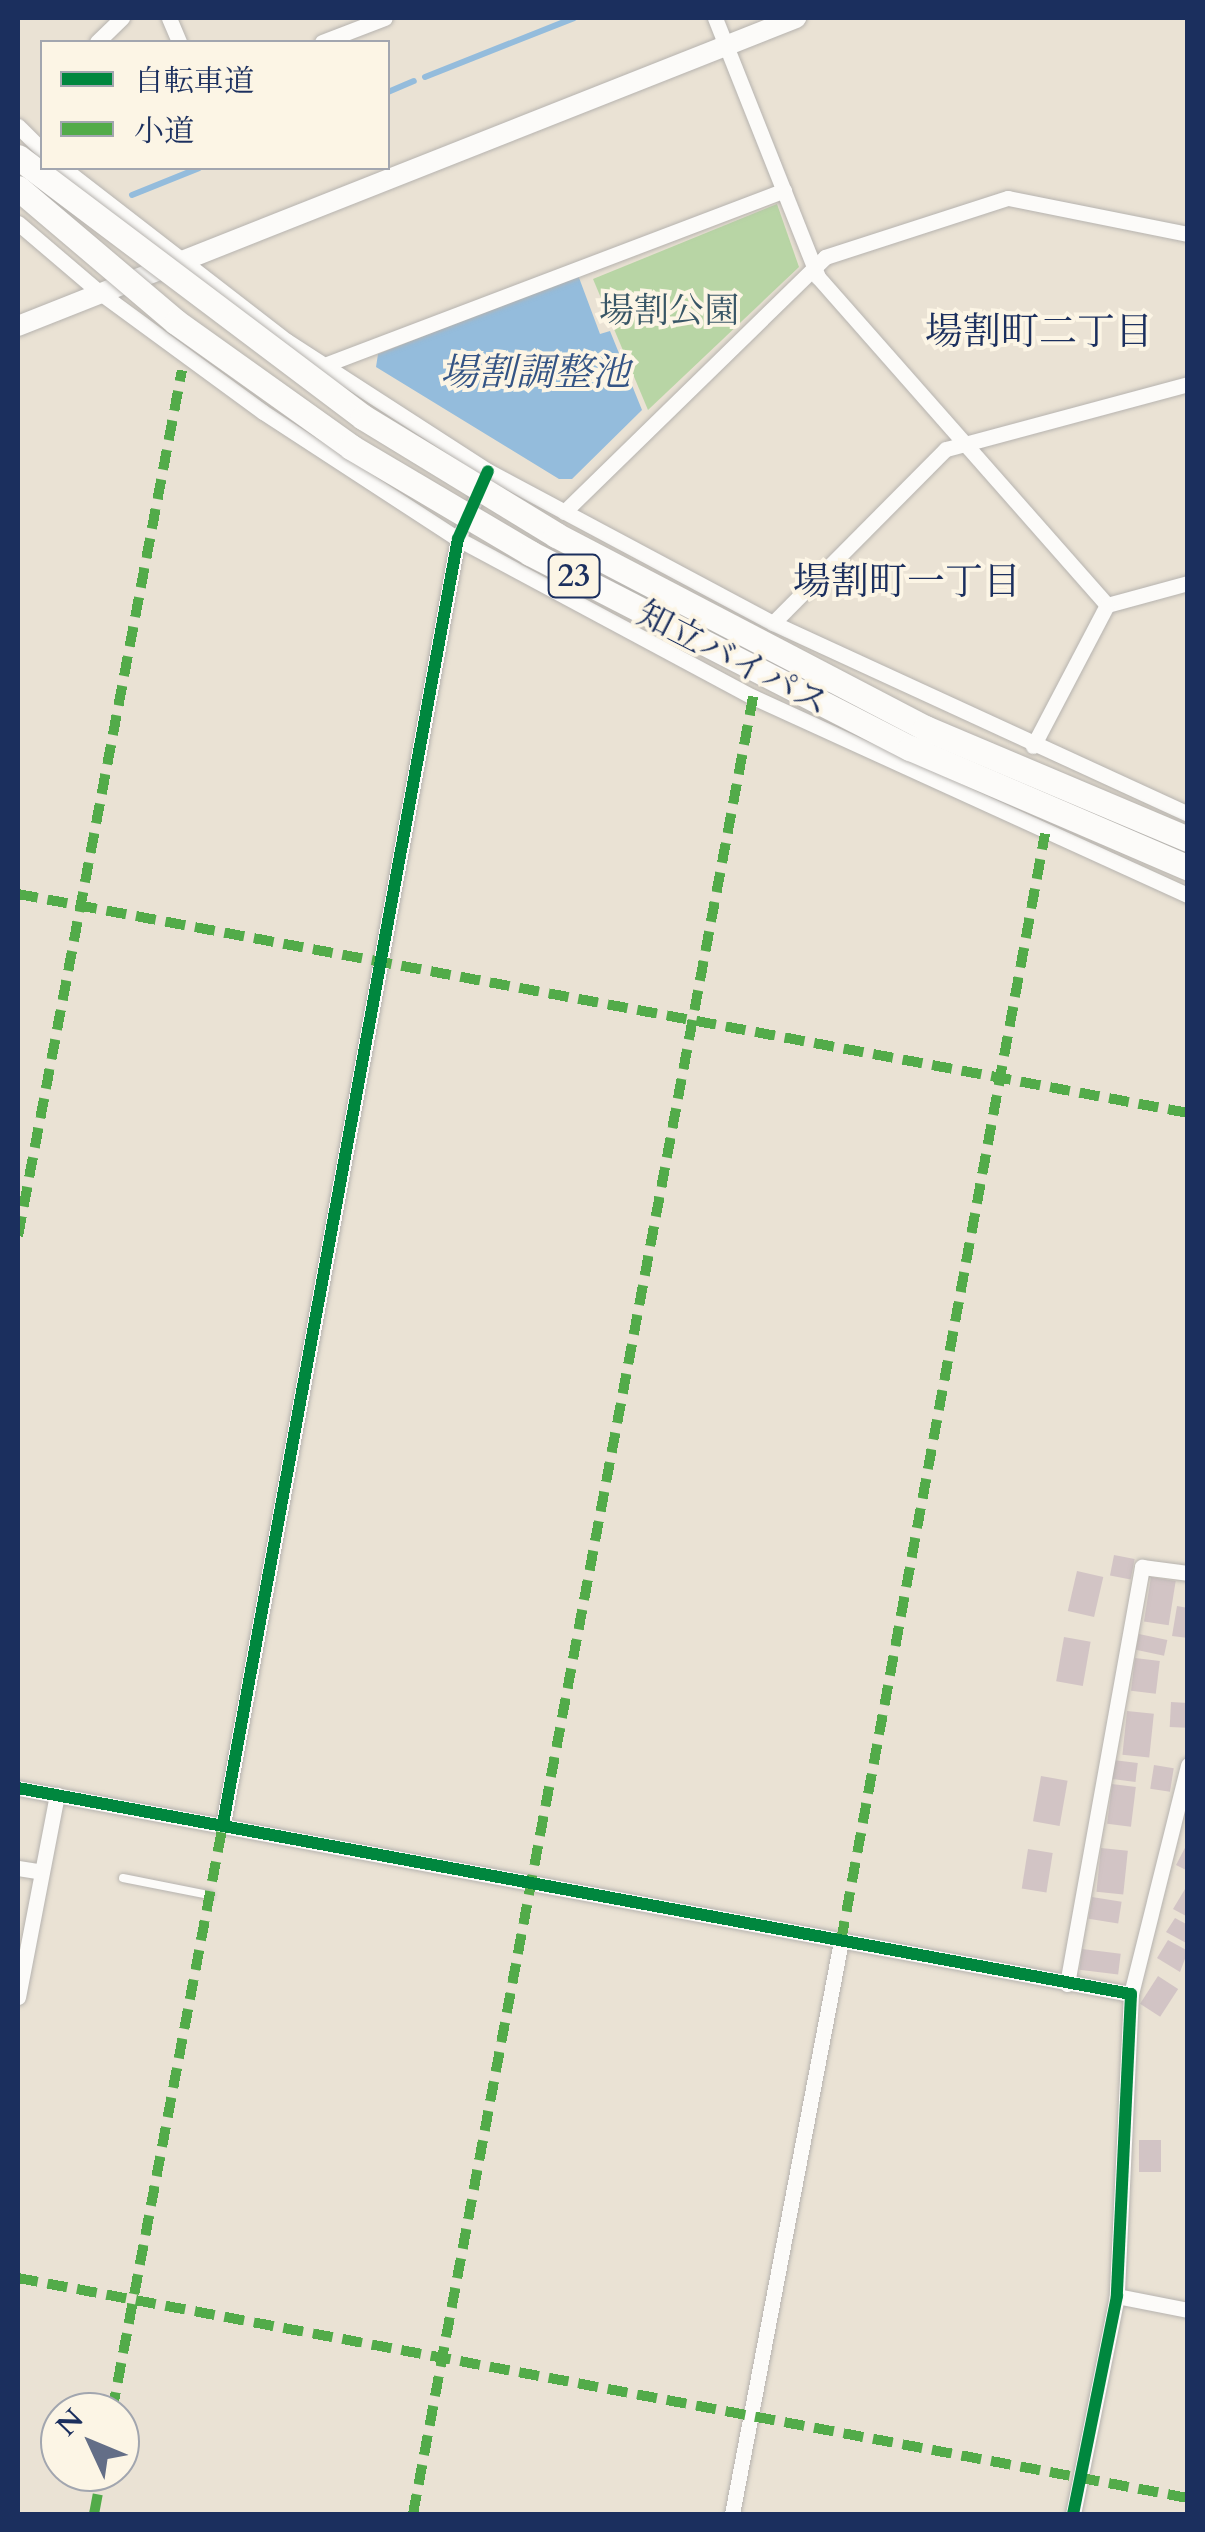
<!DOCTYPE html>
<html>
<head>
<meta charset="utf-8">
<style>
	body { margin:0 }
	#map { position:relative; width:1205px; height:2532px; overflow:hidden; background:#eae2d4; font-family:Cardo,"Noto Serif JP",serif }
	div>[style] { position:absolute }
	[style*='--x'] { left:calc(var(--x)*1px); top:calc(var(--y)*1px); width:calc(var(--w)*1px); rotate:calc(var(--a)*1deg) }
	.green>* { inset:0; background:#b8d5a5 }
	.water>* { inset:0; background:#94bcdc }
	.stream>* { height:6px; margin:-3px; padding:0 3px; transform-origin:3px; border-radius:3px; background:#94bcdc }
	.building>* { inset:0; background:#d2c4c5; transform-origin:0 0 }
	.roads { filter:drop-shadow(0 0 2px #b6b3af) drop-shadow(0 0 2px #b6b3af) }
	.service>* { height:8px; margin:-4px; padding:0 4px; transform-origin:4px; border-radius:4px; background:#fcfbf9 }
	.minor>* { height:15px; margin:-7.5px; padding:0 7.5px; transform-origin:7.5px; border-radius:7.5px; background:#fcfbf9 }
	.tertiary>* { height:20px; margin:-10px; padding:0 10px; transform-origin:10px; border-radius:10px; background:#fcfbf9 }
	.bridges { filter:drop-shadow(0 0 2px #b6b3af) drop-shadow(0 0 2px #b6b3af) }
	.trunk-bridge>* { height:25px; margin:-12.5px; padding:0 12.5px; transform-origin:12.5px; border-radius:12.5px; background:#fcfbf9 }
	.quiet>* { height:10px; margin-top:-5px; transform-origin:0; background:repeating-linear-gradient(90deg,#52ab49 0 20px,transparent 0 30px) }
	.cycleway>* { height:12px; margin:-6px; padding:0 6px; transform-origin:6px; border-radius:6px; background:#00873e }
	span { translate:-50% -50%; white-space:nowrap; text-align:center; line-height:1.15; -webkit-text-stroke:8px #fcf5e5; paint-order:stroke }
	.shield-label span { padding:2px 8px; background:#fcf5e5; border:2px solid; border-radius:8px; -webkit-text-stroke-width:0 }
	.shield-label { font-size:32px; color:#1b2f5e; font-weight:700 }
	.park-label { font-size:35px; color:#385666 }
	.street-label { font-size:35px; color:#1b2f5e }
	.neighbourhood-label { font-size:38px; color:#1b2f5e }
	.water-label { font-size:38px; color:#345485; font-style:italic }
	.frame { position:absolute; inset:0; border:20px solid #1b2f5e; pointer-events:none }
	.legend { position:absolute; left:40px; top:40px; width:350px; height:130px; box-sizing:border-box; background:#fcf5e5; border:2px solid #a2a6af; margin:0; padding:12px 18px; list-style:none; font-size:30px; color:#1b2f5e }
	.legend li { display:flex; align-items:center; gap:20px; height:50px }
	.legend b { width:50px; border:2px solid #a2a6af }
	.north { position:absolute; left:40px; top:2392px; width:100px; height:100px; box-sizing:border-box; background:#fcf5e5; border:2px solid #a2a6af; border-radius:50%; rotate:314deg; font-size:28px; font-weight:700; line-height:40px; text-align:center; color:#1b2f5e }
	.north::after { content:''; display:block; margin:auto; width:35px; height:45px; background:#636e87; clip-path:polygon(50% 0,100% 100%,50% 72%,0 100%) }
</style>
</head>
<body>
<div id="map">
	<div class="green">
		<div style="clip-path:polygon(777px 204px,799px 267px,648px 410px,593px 279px)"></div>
	</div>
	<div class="water">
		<div style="clip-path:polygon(578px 275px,600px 334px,610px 331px,642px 410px,572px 479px,559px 479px,376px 367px,378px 354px)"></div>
	</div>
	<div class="stream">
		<div style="--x:425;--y:77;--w:160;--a:-21.6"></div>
		<div style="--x:388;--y:92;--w:28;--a:-23"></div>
		<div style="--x:132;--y:195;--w:72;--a:-21.9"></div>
	</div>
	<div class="building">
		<div style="left:1114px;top:1555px;width:21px;height:21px;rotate:11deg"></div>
		<div style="left:1077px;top:1571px;width:27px;height:41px;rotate:13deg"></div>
		<div style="left:1151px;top:1577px;width:25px;height:45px;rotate:9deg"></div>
		<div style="clip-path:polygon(1177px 1606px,1188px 1608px,1188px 1638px,1172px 1636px)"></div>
		<div style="left:1139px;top:1634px;width:29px;height:16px;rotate:12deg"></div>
		<div style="left:1064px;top:1637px;width:27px;height:45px;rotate:10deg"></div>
		<div style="left:1135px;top:1658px;width:25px;height:33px;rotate:7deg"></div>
		<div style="left:1171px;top:1702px;width:17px;height:25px;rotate:3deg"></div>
		<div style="left:1127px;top:1711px;width:27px;height:44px;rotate:6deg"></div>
		<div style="left:1113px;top:1760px;width:25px;height:19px;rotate:7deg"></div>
		<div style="left:1154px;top:1765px;width:20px;height:24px;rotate:9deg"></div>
		<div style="left:1041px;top:1776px;width:27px;height:46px;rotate:10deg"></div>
		<div style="left:1112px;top:1784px;width:24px;height:40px;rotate:7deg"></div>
		<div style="clip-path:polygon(1188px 1842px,1188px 1871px,1176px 1865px)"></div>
		<div style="left:1101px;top:1848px;width:27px;height:44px;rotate:6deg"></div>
		<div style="left:1028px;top:1849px;width:25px;height:40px;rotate:9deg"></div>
		<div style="clip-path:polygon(1188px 1884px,1188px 1917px,1173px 1909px)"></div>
		<div style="left:1092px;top:1897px;width:30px;height:22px;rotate:9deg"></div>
		<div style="clip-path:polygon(1175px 1918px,1188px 1925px,1188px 1944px,1166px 1932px)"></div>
		<div style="clip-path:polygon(1168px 1940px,1188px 1951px,1180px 1972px,1157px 1958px)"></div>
		<div style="left:1082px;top:1949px;width:39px;height:21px;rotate:7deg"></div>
		<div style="left:1158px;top:1976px;width:24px;height:33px;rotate:33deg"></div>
		<div style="left:1139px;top:2140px;width:22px;height:32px"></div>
	</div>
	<div class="roads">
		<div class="service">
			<div style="--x:123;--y:1878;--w:88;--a:11.2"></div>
		</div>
		<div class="minor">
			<div style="--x:169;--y:18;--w:26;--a:67"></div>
			<div style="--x:715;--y:18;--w:279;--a:68.3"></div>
			<div style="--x:818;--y:277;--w:437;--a:48.6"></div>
			<div style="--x:1107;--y:605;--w:84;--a:-15.2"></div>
			<div style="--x:97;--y:42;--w:35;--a:-44"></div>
			<div style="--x:322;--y:42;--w:67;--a:-20.9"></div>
			<div style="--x:18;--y:126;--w:34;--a:45"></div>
			<div style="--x:63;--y:168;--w:283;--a:37.7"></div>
			<div style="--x:287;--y:341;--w:239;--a:32.9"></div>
			<div style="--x:488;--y:471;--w:323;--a:28.1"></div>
			<div style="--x:773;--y:623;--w:457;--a:24.7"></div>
			<div style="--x:18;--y:223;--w:106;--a:40.4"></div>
			<div style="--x:99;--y:292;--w:203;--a:36.2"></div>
			<div style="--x:263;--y:412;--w:233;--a:33.1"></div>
			<div style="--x:458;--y:539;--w:335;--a:28.2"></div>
			<div style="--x:753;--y:697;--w:478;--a:24.5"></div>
			<div style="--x:327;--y:364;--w:489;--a:-20.8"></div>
			<div style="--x:564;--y:512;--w:365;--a:-44.3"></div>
			<div style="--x:825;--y:257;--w:192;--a:-17.9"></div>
			<div style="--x:1008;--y:198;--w:184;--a:11.3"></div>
			<div style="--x:773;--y:623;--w:245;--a:-45.2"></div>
			<div style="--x:946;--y:449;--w:251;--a:-15"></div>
			<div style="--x:1033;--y:746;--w:159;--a:-62.3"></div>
			<div style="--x:18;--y:1788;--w:1132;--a:10.49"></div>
			<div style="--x:1131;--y:1994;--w:302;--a:92.7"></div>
			<div style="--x:1117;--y:2296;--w:222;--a:101.4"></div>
			<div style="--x:223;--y:1824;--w:1306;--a:-79.64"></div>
			<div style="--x:458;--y:539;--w:74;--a:-66.2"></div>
			<div style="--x:18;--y:1868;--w:24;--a:9"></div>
			<div style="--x:1067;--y:1984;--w:424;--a:-79.8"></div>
			<div style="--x:1142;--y:1567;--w:46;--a:7.4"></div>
			<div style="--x:1131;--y:1994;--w:236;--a:-76"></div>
			<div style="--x:18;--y:1997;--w:206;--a:-79.1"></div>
			<div style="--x:1117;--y:2296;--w:72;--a:11.2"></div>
			<div style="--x:732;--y:2514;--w:583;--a:-79.23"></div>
		</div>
		<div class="tertiary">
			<div style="--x:18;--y:326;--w:837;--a:-21.6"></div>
		</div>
	</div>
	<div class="bridges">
		<div class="trunk-bridge">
			<div style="--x:18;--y:157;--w:432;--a:37"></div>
			<div style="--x:363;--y:417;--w:226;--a:31.4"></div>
			<div style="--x:556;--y:535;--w:416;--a:27.6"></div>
			<div style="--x:925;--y:728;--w:285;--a:22.9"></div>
			<div style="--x:18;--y:188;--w:207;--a:40.3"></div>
			<div style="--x:176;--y:322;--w:215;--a:35.5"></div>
			<div style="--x:351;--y:447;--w:208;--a:30.6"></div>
			<div style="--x:530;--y:553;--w:427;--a:27.2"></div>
			<div style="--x:910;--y:748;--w:303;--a:23.3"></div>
		</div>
	</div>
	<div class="quiet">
		<div style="--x:18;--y:894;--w:1190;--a:10.6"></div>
		<div style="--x:18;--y:1236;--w:881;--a:-79.28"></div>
		<div style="--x:841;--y:1941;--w:1126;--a:-79.56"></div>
		<div style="--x:18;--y:2278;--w:1191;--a:10.65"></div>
		<div style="--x:112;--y:2412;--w:598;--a:-79.31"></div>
		<div style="--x:94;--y:2514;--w:43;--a:-79.2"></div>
		<div style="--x:413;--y:2514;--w:1849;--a:-79.4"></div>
	</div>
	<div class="cycleway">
		<div style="--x:18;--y:1788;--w:1132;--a:10.49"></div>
		<div style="--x:1131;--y:1994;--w:302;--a:92.7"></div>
		<div style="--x:1117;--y:2296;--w:222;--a:101.4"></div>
		<div style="--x:223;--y:1824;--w:1306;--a:-79.64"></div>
		<div style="--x:458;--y:539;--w:74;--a:-66.2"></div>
	</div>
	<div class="shield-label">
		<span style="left:574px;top:576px">23</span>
	</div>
	<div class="park-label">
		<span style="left:669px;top:311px">場割公園</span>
	</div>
	<div class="street-label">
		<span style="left:733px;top:659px;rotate:27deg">知立バイパス</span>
	</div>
	<div class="neighbourhood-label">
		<span style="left:1039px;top:333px">場割町二丁目</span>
		<span style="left:907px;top:583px">場割町一丁目</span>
	</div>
	<div class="water-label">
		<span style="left:535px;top:374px">場割調整池</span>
	</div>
	<div class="frame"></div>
	<ul class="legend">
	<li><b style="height:12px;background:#00873e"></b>自転車道</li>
	<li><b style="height:12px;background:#52ab49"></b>小道</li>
	</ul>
	<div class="north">N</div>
</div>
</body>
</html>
